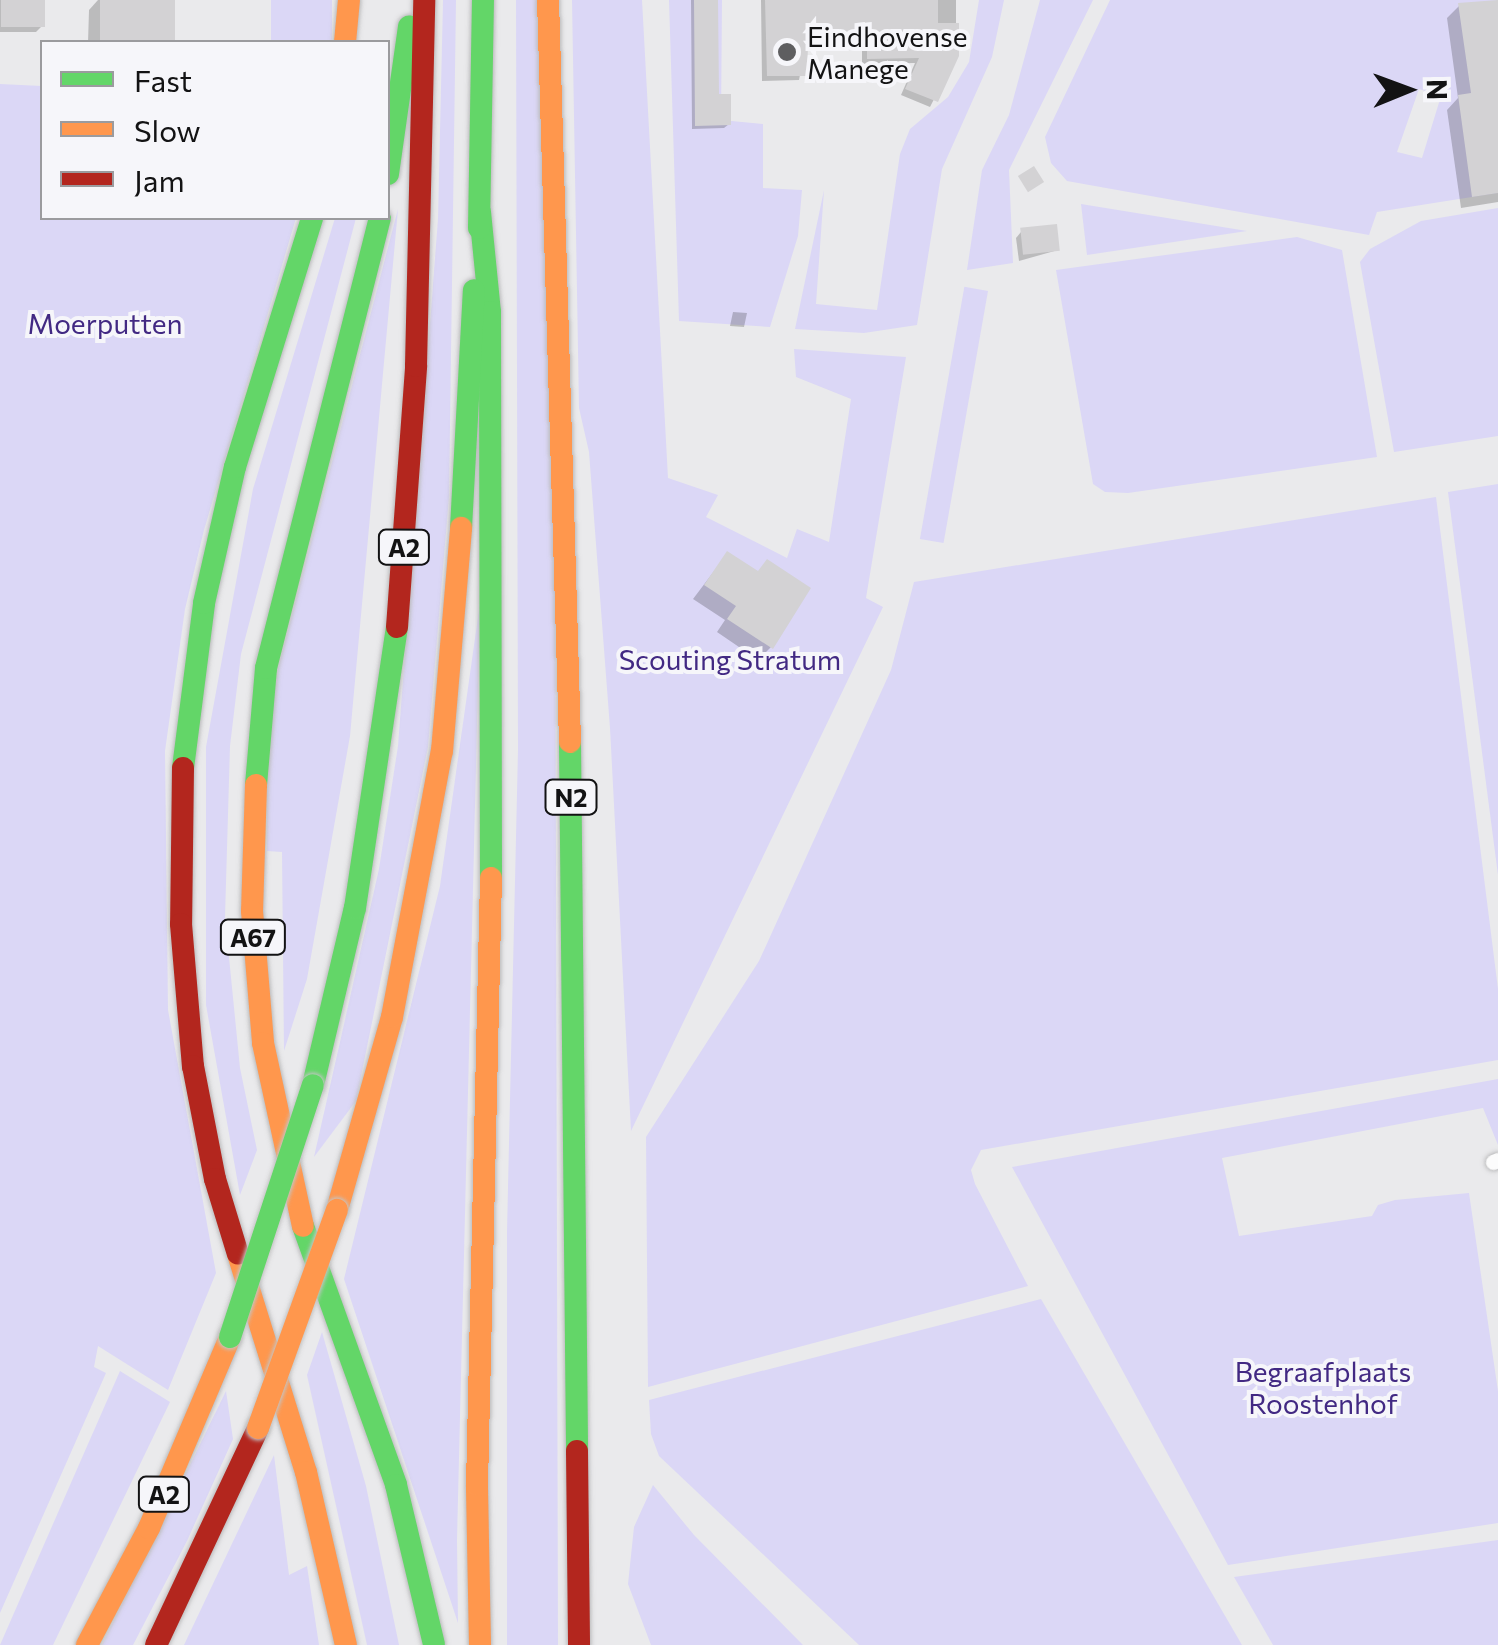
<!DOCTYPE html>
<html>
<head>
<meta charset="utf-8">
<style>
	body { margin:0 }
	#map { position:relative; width:1498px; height:1645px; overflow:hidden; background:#eaeaec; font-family:Commissioner,sans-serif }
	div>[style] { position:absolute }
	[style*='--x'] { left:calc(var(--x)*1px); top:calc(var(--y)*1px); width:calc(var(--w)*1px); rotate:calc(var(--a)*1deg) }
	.green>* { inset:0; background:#dbd7f6; transform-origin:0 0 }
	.shadow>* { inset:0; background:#0003 }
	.building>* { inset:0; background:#d3d2d4; transform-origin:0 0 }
	.roads { filter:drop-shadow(0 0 2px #bbbbbc) drop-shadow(0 0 2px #bbbbbc) }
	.street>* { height:15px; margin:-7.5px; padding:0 7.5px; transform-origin:7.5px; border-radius:7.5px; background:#fcfcfc }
	.fast>* { height:22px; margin:-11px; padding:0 11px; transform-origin:11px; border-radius:11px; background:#63d668 }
	.slow>* { height:22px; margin:-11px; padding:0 11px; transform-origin:11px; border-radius:11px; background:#ff974d }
	.jam>* { height:22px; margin:-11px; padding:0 11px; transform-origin:11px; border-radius:11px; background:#b3261e }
	.bridges { filter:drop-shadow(0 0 2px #c4c4c4) drop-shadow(0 0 2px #c4c4c4) }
	.fast-bridge>* { height:22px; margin:-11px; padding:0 11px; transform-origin:11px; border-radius:11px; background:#63d668 }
	.slow-bridge>* { height:22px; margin:-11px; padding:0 11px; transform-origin:11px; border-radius:11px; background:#ff974d }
	.dots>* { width:28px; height:28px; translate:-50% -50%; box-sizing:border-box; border:5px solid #f6f6fa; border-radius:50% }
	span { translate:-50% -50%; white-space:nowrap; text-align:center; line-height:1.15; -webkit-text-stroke:8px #f6f6fa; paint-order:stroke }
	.shield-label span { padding:2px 8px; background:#f6f6fa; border:2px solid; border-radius:8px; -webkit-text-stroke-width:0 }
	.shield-label { font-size:25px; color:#131314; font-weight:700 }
	.poi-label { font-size:28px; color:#131314 }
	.left { translate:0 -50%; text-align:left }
	.park-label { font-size:28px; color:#422983 }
	.legend { position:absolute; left:40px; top:40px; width:350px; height:180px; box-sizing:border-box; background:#f6f6fa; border:2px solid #9b9b9e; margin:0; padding:12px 18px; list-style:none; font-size:30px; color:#131314 }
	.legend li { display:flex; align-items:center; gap:20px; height:50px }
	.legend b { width:50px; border:2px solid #9b9b9e }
	.north { position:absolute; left:1358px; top:40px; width:100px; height:100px; -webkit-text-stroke:8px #f6f6fa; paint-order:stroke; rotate:89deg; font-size:28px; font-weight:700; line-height:40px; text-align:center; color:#131314 }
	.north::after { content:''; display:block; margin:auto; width:35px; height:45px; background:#131314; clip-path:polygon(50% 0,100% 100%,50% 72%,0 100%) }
</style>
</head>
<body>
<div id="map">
	<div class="green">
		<div style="left:271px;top:0;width:61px;height:42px"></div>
		<div style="clip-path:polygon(443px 0,456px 0,449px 497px,428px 747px,356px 1101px,314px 1157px,379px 869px,398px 746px,438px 219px)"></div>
		<div style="clip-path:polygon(516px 0,537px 0,555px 498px,558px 1645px,507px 1645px,507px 1231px,518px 750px)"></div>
		<div style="clip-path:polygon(572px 0,642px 0,668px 478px,718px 495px,706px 517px,787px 558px,797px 529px,829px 542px,851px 399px,796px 377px,794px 349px,906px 357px,866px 598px,883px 607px,631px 1131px,610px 728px,589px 452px,579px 408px)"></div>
		<div style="clip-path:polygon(669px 0,722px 0,721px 120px,763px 124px,763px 188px,802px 190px,798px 236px,770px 327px,679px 321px)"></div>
		<div style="clip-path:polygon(979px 0,1004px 0,992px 57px,942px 169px,917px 325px,864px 333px,795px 329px,824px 190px,816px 304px,877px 310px,900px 154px,910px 129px,948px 97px,969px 62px)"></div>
		<div style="clip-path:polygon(1040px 0,1093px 0,1009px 170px,1013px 263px,967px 270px,982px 170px,1009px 115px)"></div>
		<div style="clip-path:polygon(evenodd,1110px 0,1498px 0,1491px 156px,1497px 193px,1377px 212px,1369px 235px,1067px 181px,1051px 163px,1045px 137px,1110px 0,1419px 89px,1441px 96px,1422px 158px,1397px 152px,1419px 89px)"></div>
		<div style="clip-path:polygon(0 84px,42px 86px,42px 218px,296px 218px,204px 530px,185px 609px,165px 751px,168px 1010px,216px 1273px,168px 1390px,98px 1346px,94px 1367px,106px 1373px,0 1613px)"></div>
		<div style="clip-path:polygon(1081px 204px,1247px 231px,1087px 255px)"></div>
		<div style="clip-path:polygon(1498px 208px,1498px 436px,1394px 452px,1360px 262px,1370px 249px,1421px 221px)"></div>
		<div style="clip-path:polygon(398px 209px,350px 736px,307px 979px,284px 1051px,282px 852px,267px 851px,267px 751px,278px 669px)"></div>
		<div style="clip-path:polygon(335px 218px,356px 218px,241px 654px,230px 746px,225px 917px,240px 1068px,257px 1150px,240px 1195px,206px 1005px,206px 747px,253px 489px)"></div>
		<div style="clip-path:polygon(1297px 237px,1342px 250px,1377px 457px,1128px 493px,1105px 492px,1093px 484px,1056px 270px)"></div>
		<div style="left:988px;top:291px;width:256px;height:24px;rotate:100deg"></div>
		<div style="clip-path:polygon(1498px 484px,1498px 875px,1448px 492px)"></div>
		<div style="clip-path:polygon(1436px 497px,1498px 989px,1498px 1060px,981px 1150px,971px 1170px,975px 1184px,1028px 1286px,648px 1387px,646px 1137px,759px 961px,891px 670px,914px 582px)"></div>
		<div style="clip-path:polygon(480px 603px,457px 1540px,458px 1623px,344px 1279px,440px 886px)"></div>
		<div style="clip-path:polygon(1498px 1079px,1498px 1145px,1483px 1108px,1222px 1158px,1239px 1236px,1372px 1216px,1378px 1205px,1395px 1200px,1469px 1193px,1498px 1391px,1498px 1523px,1228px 1565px,1012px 1167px)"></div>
		<div style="clip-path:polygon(1041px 1299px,1242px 1645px,859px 1645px,659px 1456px,651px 1434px,649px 1400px)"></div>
		<div style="clip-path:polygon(322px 1332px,366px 1486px,399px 1645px,367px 1645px,307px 1375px)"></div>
		<div style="clip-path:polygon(120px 1371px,170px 1402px,53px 1645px,0 1645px)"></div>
		<div style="clip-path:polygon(226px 1391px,233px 1439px,187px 1541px,133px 1645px,102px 1645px)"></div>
		<div style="clip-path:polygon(274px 1455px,289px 1575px,307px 1566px,319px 1645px,184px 1645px)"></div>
		<div style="clip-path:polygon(653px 1485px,694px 1535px,803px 1645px,651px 1645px,628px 1584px,634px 1527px)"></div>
		<div style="clip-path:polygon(1498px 1540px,1498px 1645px,1273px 1645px,1234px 1577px)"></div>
	</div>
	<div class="shadow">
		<div style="clip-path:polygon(0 0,42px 0,42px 26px,36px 32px,0 32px)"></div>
		<div style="clip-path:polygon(98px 0,173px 0,172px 42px,88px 42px,89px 10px)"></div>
		<div style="clip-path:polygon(691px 0,716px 0,717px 97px,729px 124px,724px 128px,692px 129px)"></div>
		<div style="clip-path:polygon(761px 0,956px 0,956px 56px,930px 107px,901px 95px,915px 63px,862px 64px,862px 49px,805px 50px,799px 80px,762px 81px)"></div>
		<div style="clip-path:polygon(1459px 6px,1498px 15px,1498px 202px,1461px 208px,1447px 110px,1458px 98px,1447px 18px)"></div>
		<div style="clip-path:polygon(1021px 232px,1058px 250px,1019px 261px,1016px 238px)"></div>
		<div style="clip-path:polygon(747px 313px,744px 327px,730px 326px,733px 312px)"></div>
		<div style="clip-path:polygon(727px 554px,771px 647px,758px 660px,717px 632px,725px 620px,693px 599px)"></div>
	</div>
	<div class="building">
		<div style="left:1px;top:0;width:44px;height:27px"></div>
		<div style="left:100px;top:0;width:75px;height:42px"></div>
		<div style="clip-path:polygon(694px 0,718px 0,719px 94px,731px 94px,731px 125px,695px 126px)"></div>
		<div style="clip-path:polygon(765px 0,938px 0,938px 23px,959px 23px,959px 56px,938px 102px,905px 89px,919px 58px,867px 59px,867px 44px,808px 45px,807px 76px,767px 76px)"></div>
		<div style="clip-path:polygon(1498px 0,1498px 193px,1472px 197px,1458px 95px,1471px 93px,1458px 3px)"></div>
		<div style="left:1034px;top:166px;width:19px;height:19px;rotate:58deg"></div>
		<div style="left:1057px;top:224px;width:27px;height:37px;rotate:84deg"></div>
		<div style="clip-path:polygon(727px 551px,758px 571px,767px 559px,811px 588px,773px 649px,727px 619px,736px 606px,704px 585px)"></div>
	</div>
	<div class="roads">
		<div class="street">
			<div style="--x:1493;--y:1162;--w:5;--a:-22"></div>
		</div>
		<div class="fast">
			<div style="--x:388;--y:174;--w:149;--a:-81.9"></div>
			<div style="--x:480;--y:212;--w:100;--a:84.3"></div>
			<div style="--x:490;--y:312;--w:566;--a:89.9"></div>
			<div style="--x:479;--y:228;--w:228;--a:-89"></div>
			<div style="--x:461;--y:528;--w:238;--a:-86.9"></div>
			<div style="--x:570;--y:742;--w:709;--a:89.43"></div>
			<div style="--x:183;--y:768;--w:166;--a:-82.7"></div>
			<div style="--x:204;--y:603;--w:139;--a:-77.2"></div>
			<div style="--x:235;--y:467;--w:261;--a:-72.8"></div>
			<div style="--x:256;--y:785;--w:117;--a:-85.1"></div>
			<div style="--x:266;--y:668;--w:464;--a:-75.8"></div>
			<div style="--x:313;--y:1085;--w:182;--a:-76.7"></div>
			<div style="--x:355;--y:908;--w:284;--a:-81.5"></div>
			<div style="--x:303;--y:1226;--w:275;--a:70.2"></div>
			<div style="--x:396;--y:1485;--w:164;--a:76.6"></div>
		</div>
		<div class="slow">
			<div style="--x:548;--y:0;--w:742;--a:88.3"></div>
			<div style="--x:345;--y:42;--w:42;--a:-84.6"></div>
			<div style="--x:256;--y:785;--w:126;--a:91.8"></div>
			<div style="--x:252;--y:911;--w:132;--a:85.2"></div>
			<div style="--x:263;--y:1043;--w:187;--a:77.7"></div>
			<div style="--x:337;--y:1210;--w:201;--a:-74.1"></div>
			<div style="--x:392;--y:1017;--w:271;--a:-79.4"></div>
			<div style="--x:442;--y:751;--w:224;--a:-85.1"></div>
			<div style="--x:238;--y:1254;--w:228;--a:72.7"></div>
			<div style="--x:306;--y:1472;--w:178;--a:77"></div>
			<div style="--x:87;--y:1645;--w:132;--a:-62.1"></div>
			<div style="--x:149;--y:1528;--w:207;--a:-67"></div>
			<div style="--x:480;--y:1645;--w:160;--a:-91.1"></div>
			<div style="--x:477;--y:1485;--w:607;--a:-88.68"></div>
		</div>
		<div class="jam">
			<div style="--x:397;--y:627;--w:262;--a:-85.8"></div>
			<div style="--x:416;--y:366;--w:366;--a:-88.7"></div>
			<div style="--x:183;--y:768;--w:156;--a:90.7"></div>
			<div style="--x:181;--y:924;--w:143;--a:85.2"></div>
			<div style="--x:193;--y:1066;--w:115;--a:79"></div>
			<div style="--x:215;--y:1179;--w:78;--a:73"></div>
			<div style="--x:577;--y:1451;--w:194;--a:89.4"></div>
			<div style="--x:156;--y:1645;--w:240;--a:-64.8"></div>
		</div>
	</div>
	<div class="bridges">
		<div class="fast-bridge">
			<div style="--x:230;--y:1337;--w:265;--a:-71.8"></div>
		</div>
		<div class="slow-bridge">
			<div style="--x:258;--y:1428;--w:232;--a:-70.1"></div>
		</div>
	</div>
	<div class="dots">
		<div style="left:787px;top:52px;background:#5e5e60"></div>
	</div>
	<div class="shield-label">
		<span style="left:404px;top:547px">A2</span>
		<span style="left:571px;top:797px">N2</span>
		<span style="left:253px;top:937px">A67</span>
		<span style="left:164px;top:1494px">A2</span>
	</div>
	<div class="poi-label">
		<span class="left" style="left:807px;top:52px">Eindhovense<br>Manege</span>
	</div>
	<div class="park-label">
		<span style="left:105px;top:323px">Moerputten</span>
		<span style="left:730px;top:659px">Scouting Stratum</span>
		<span style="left:1323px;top:1387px">Begraafplaats<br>Roostenhof</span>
	</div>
	<ul class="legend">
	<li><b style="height:12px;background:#63d668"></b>Fast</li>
	<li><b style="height:12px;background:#ff974d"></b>Slow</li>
	<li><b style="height:12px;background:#b3261e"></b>Jam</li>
	</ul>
	<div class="north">N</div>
</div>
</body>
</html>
